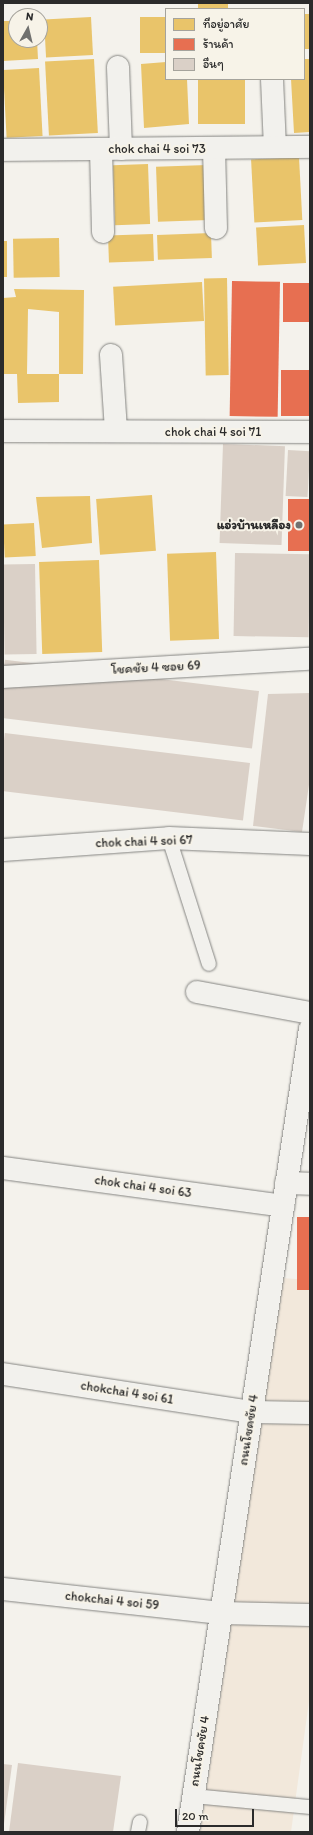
<!DOCTYPE html>
<html>
<head>
<meta charset="utf-8">
<style>
	body { margin:0 }
	#map { position:relative; width:313px; height:1835px; overflow:hidden; background:#f4f2ec; font-family:Itim,"Playpen Sans Thai",sans-serif }
	div>[style] { position:absolute }
	[style*='--x'] { left:calc(var(--x)*1px); top:calc(var(--y)*1px); width:calc(var(--w)*1px); rotate:calc(var(--a)*1deg) }
	.built>* { inset:0; background:#f2e8db }
	.homes>* { inset:0; background:#e9c46a; transform-origin:0 0 }
	.shops>* { inset:0; background:#e76f51; transform-origin:0 0 }
	.building>* { inset:0; background:#dad0c7; transform-origin:0 0 }
	.roads { filter:drop-shadow(0 0 1px #858582) drop-shadow(0 0 1px #858582) }
	.service>* { height:14px; margin:-7px; padding:0 7px; transform-origin:7px; border-radius:7px; background:#f2f1ed }
	.minor>* { height:22px; margin:-11px; padding:0 11px; transform-origin:11px; border-radius:11px; background:#f2f1ed }
	.tertiary>* { height:22px; margin:-11px; padding:0 11px; transform-origin:11px; border-radius:11px; background:#f2f1ed }
	.dots>* { width:11px; height:11px; translate:-50% -50%; box-sizing:border-box; border:2px solid #f7f3e8; border-radius:50% }
	span { translate:-50% -50%; white-space:nowrap; text-align:center; line-height:1.15; -webkit-text-stroke:4px #f7f3e8; paint-order:stroke }
	.street-label { font-size:13px; color:#2b2b2b }
	.poi-label { font-size:13px; color:#2b2b2b; font-weight:700 }
	.right { translate:-100% -50%; text-align:right }
	.frame { position:absolute; inset:0; border:4px solid #2b2b2b; pointer-events:none }
	.legend { position:absolute; left:165px; top:8px; width:140px; height:72px; box-sizing:border-box; background:#f7f3e8; border:1px solid #a5a39c; margin:0; padding:5px 7px; list-style:none; font-size:12px; color:#2b2b2b }
	.legend li { display:flex; align-items:center; gap:8px; height:20px }
	.legend b { width:20px; border:1px solid #a5a39c }
	.north { position:absolute; left:8px; top:8px; width:40px; height:40px; box-sizing:border-box; background:#f7f3e8; border:1px solid #a5a39c; border-radius:50%; rotate:8deg; font-size:11px; font-weight:700; line-height:16px; text-align:center; color:#2b2b2b }
	.north::after { content:''; display:block; margin:auto; width:14px; height:18px; background:#71716f; clip-path:polygon(50% 0,100% 100%,50% 72%,0 100%) }
	.scale { position:absolute; left:175px; top:1809px; width:79px; height:18px; box-sizing:border-box; border:2px solid #2b2b2b; border-top:0; padding-left:5px; font-size:12px; line-height:14px; white-space:nowrap; color:#2b2b2b; -webkit-text-stroke:3px #f7f3e8; paint-order:stroke }
</style>
</head>
<body>
<div id="map">
	<div class="built">
		<div style="clip-path:polygon(282px 1278px,310px 1280px,310px 1694px,291px 1832px,200px 1832px)"></div>
	</div>
	<div class="homes">
		<div style="left:198px;top:3px;width:30px;height:6px"></div>
		<div style="left:304px;top:14px;width:6px;height:35px"></div>
		<div style="left:91px;top:17px;width:38px;height:47px;rotate:87deg"></div>
		<div style="left:166px;top:17px;width:36px;height:26px;rotate:90deg"></div>
		<div style="clip-path:polygon(3px 21px,16px 21px,16px 40px,37px 40px,38px 59px,3px 61px)"></div>
		<div style="left:94px;top:59px;width:74px;height:49px;rotate:87deg"></div>
		<div style="clip-path:polygon(304px 59px,310px 59px,310px 132px,294px 133px,291px 79px,304px 79px)"></div>
		<div style="clip-path:polygon(166px 62px,166px 79px,187px 79px,189px 124px,144px 128px,141px 64px)"></div>
		<div style="left:39px;top:68px;width:68px;height:36px;rotate:87deg"></div>
		<div style="left:198px;top:79px;width:47px;height:45px"></div>
		<div style="left:299px;top:157px;width:63px;height:48px;rotate:87deg"></div>
		<div style="left:148px;top:164px;width:60px;height:35px;rotate:88deg"></div>
		<div style="left:207px;top:165px;width:55px;height:51px;rotate:88deg"></div>
		<div style="left:304px;top:225px;width:38px;height:48px;rotate:87deg"></div>
		<div style="left:211px;top:233px;width:25px;height:54px;rotate:88deg"></div>
		<div style="left:153px;top:234px;width:27px;height:45px;rotate:88deg"></div>
		<div style="left:59px;top:238px;width:39px;height:46px;rotate:89deg"></div>
		<div style="left:3px;top:241px;width:4px;height:36px"></div>
		<div style="left:227px;top:278px;width:97px;height:23px;rotate:89deg"></div>
		<div style="left:202px;top:282px;width:39px;height:89px;rotate:87deg"></div>
		<div style="clip-path:polygon(14px 289px,84px 290px,83px 374px,59px 374px,59px 312px,28px 309px,27px 374px,59px 374px,59px 402px,18px 403px,17px 374px,3px 374px,3px 298px,16px 297px)"></div>
		<div style="left:152px;top:495px;width:56px;height:56px;rotate:86deg"></div>
		<div style="clip-path:polygon(90px 496px,92px 543px,42px 548px,36px 497px)"></div>
		<div style="left:34px;top:523px;width:33px;height:31px;rotate:87deg"></div>
		<div style="left:216px;top:552px;width:87px;height:49px;rotate:88deg"></div>
		<div style="left:99px;top:560px;width:92px;height:60px;rotate:88deg"></div>
	</div>
	<div class="shops">
		<div style="left:232px;top:281px;width:48px;height:135px;rotate:1deg"></div>
		<div style="left:283px;top:283px;width:27px;height:39px"></div>
		<div style="left:310px;top:370px;width:46px;height:29px;rotate:90deg"></div>
		<div style="left:288px;top:499px;width:22px;height:52px"></div>
		<div style="left:297px;top:1217px;width:13px;height:73px"></div>
	</div>
	<div class="building">
		<div style="left:223px;top:444px;width:62px;height:99px;rotate:2deg"></div>
		<div style="left:288px;top:450px;width:22px;height:46px;rotate:3deg"></div>
		<div style="left:235px;top:553px;width:75px;height:83px;rotate:1deg"></div>
		<div style="left:35px;top:564px;width:90px;height:32px;rotate:89deg"></div>
		<div style="left:259px;top:691px;width:58px;height:256px;rotate:97deg"></div>
		<div style="clip-path:polygon(310px 693px,310px 778px,302px 832px,253px 826px,268px 694px)"></div>
		<div style="left:250px;top:763px;width:58px;height:247px;rotate:97deg"></div>
		<div style="clip-path:polygon(18px 1763px,121px 1776px,113px 1832px,9px 1832px)"></div>
		<div style="clip-path:polygon(3px 1764px,12px 1765px,4px 1824px,3px 1824px)"></div>
	</div>
	<div class="roads">
		<div class="service">
			<div style="--x:169;--y:838;--w:132;--a:72.4"></div>
			<div style="--x:193;--y:1796;--w:118;--a:5.4"></div>
			<div style="--x:138;--y:1832;--w:10;--a:-79"></div>
		</div>
		<div class="minor">
			<div style="--x:118;--y:67;--w:82;--a:87.9"></div>
			<div style="--x:272;--y:79;--w:68;--a:87.5"></div>
			<div style="--x:214;--y:148;--w:80;--a:88.6"></div>
			<div style="--x:101;--y:149;--w:83;--a:88.6"></div>
			<div style="--x:3;--y:150;--w:307;--a:-0.6"></div>
			<div style="--x:111;--y:355;--w:76;--a:86.2"></div>
			<div style="--x:3;--y:431;--w:307;--a:0.2"></div>
			<div style="--x:3;--y:850;--w:166;--a:-4.1"></div>
			<div style="--x:169;--y:838;--w:141;--a:2.4"></div>
			<div style="--x:197;--y:992;--w:115;--a:10.5"></div>
			<div style="--x:3;--y:1168;--w:283;--a:7.7"></div>
			<div style="--x:286;--y:1183;--w:24;--a:2"></div>
			<div style="--x:3;--y:1374;--w:252;--a:8.7"></div>
			<div style="--x:252;--y:1412;--w:58;--a:1"></div>
			<div style="--x:3;--y:1589;--w:219;--a:6.3"></div>
			<div style="--x:221;--y:1613;--w:89;--a:1.3"></div>
		</div>
		<div class="tertiary">
			<div style="--x:3;--y:677;--w:308;--a:-3.4"></div>
			<div style="--x:188;--y:1832;--w:812;--a:-81.36"></div>
		</div>
	</div>
	<div class="dots">
		<div style="left:299px;top:525px;background:#71716f"></div>
	</div>
	<div class="street-label">
		<span style="left:157px;top:149px">chok chai 4 soi 73</span>
		<span style="left:213px;top:432px">chok chai 4 soi 71</span>
		<span style="left:156px;top:668px;rotate:-3deg">โชคชัย 4 ซอย 69</span>
		<span style="left:144px;top:842px;rotate:-2deg">chok chai 4 soi 67</span>
		<span style="left:143px;top:1187px;rotate:8deg">chok chai 4 soi 63</span>
		<span style="left:127px;top:1393px;rotate:9deg">chokchai 4 soi 61</span>
		<span style="left:249px;top:1430px;rotate:-81deg">ถนนโชคชัย 4</span>
		<span style="left:112px;top:1601px;rotate:6deg">chokchai 4 soi 59</span>
		<span style="left:200px;top:1751px;rotate:-81deg">ถนนโชคชัย 4</span>
	</div>
	<div class="poi-label">
		<span class="right" style="left:291px;top:525px">แอ่วบ้านเหลือง</span>
	</div>
	<div class="frame"></div>
	<ul class="legend">
	<li><b style="height:11px;background:#e9c46a"></b>ที่อยู่อาศัย</li>
	<li><b style="height:11px;background:#e76f51"></b>ร้านค้า</li>
	<li><b style="height:11px;background:#dad0c7"></b>อื่นๆ</li>
	</ul>
	<div class="north">N</div>
	<div class="scale">20 m</div>
</div>
</body>
</html>
